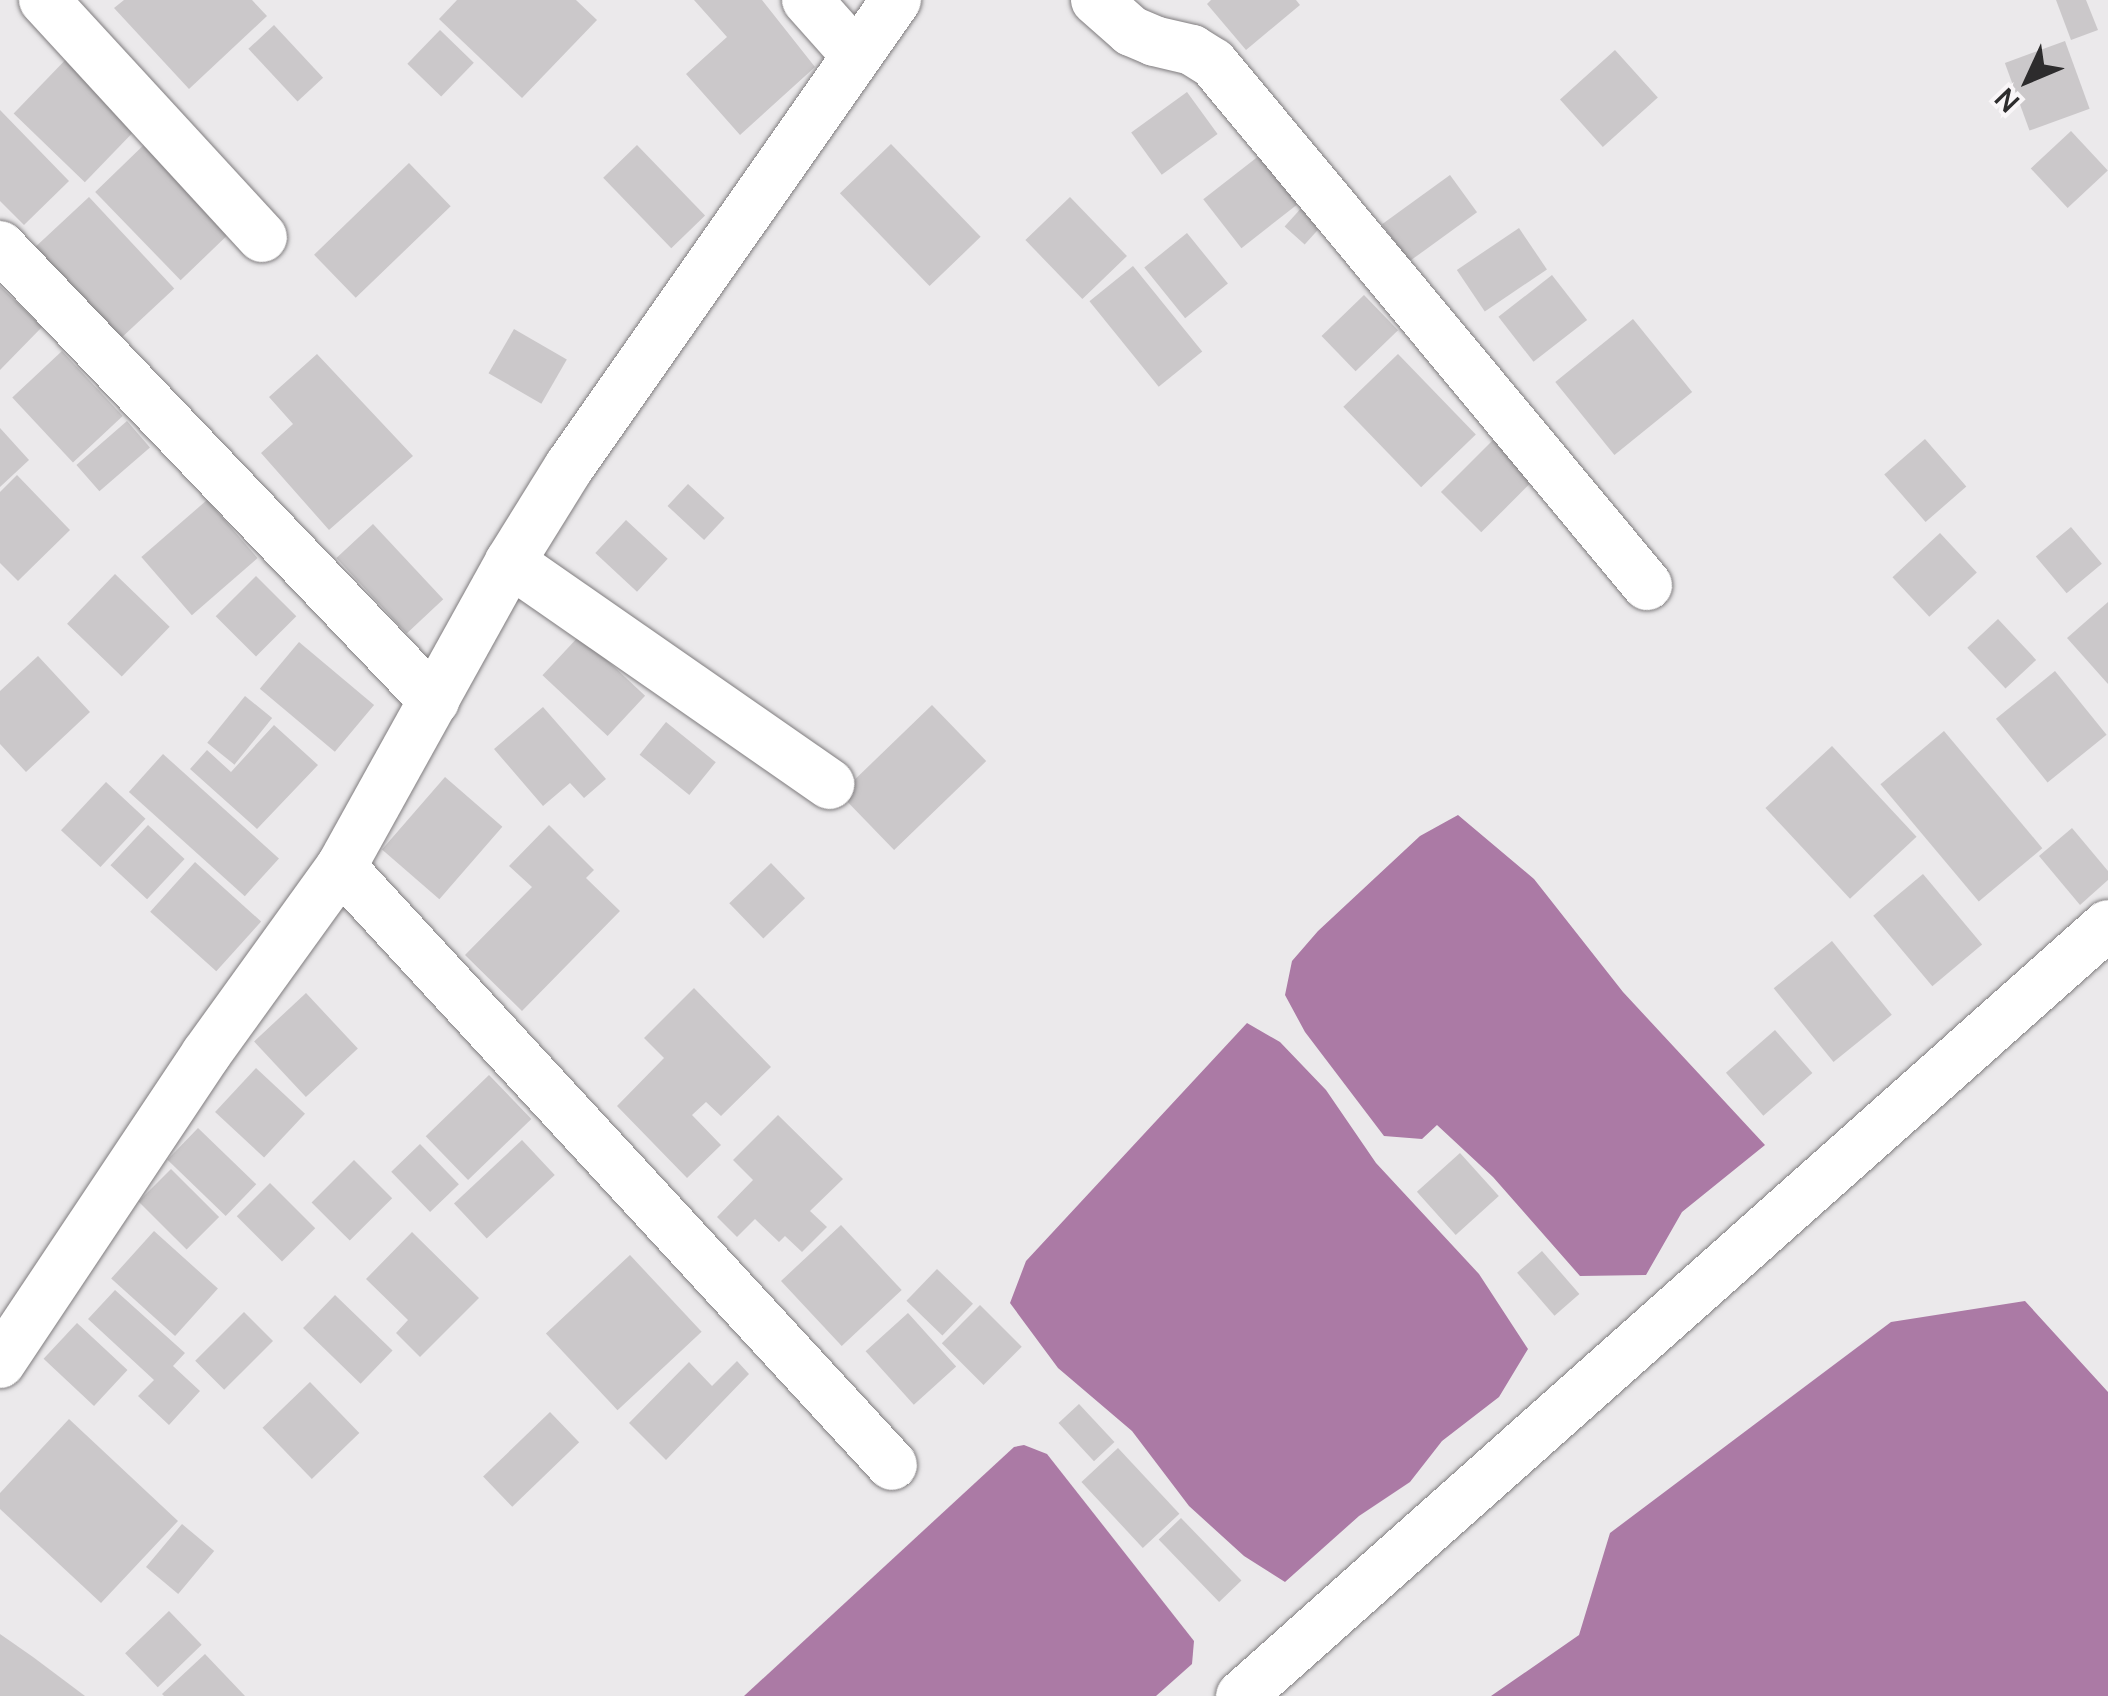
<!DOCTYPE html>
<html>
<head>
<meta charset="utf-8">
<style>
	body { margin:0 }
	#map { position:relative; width:2108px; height:1696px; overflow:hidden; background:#ebe9eb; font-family:Manrope,sans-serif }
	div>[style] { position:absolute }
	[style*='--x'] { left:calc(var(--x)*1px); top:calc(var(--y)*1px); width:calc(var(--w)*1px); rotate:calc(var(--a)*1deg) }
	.water>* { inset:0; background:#ab7aa5 }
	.building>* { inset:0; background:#cbc8ca; transform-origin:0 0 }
	.roads { filter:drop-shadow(0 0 2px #7f7c7e) drop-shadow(0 0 2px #7f7c7e) }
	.minor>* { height:50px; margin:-25px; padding:0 25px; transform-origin:25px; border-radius:25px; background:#fff }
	span { translate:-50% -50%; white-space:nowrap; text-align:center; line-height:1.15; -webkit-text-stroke:10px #f9f6f8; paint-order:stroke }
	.north { position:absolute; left:1978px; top:30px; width:100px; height:100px; -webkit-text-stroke:8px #f9f6f8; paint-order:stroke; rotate:226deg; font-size:28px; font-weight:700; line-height:40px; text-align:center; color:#2d2c2d }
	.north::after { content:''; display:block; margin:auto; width:35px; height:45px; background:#2d2c2d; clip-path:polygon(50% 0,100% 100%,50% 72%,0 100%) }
</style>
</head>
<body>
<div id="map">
	<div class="water">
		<div style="clip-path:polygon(1458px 815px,1534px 879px,1623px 992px,1765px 1145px,1682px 1212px,1646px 1275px,1580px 1276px,1493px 1177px,1437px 1125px,1422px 1139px,1384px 1136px,1305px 1032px,1285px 995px,1292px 961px,1318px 931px,1420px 836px)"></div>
		<div style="clip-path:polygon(1247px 1023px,1280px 1042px,1326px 1090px,1376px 1163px,1479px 1274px,1528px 1349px,1499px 1397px,1442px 1441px,1410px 1482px,1359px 1516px,1285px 1582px,1244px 1556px,1189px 1506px,1132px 1431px,1058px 1368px,1010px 1303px,1026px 1261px)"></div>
		<div style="clip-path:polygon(2025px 1301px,2108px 1392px,2108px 1696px,1491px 1696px,1579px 1635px,1610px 1533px,1891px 1322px)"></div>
		<div style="clip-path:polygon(1024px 1445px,1047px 1454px,1194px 1641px,1192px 1664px,1156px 1696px,744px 1696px,1014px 1447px)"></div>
	</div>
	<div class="building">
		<div style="clip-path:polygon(124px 0,252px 0,267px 16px,189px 89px,114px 8px)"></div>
		<div style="clip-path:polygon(457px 0,576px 0,597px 20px,522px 98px,439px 19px)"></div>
		<div style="clip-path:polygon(694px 0,762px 0,815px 67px,740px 135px,686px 74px,727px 37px)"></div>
		<div style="clip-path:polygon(1211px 0,1296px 0,1300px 5px,1246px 50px,1207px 4px)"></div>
		<div style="clip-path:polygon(2056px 0,2086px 0,2098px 30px,2071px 40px)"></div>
		<div style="left:274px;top:25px;width:72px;height:35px;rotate:47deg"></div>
		<div style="left:440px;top:30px;width:47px;height:47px;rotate:44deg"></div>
		<div style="left:2065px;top:41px;width:72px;height:64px;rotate:70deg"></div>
		<div style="left:1615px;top:50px;width:64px;height:74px;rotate:48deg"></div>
		<div style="left:72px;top:53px;width:99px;height:84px;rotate:44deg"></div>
		<div style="left:1187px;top:92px;width:52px;height:69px;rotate:54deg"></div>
		<div style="clip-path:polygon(0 110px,69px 181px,24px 225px,0 201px)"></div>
		<div style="left:2071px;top:131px;width:54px;height:55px;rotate:47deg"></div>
		<div style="left:152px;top:137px;width:123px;height:79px;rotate:46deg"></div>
		<div style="left:891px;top:144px;width:129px;height:71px;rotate:46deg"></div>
		<div style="left:637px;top:145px;width:98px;height:47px;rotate:46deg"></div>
		<div style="left:1260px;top:155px;width:62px;height:72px;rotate:52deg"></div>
		<div style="left:409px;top:163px;width:60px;height:132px;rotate:46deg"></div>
		<div style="left:1450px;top:175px;width:46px;height:84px;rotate:54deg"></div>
		<div style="left:89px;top:197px;width:125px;height:80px;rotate:47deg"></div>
		<div style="left:1070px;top:197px;width:82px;height:62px;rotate:46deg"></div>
		<div style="left:1304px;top:205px;width:27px;height:29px;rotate:42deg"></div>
		<div style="left:1519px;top:228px;width:50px;height:75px;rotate:56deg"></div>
		<div style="left:1187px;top:233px;width:65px;height:55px;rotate:51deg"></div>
		<div style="left:1133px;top:266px;width:110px;height:56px;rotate:51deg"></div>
		<div style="left:1552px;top:275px;width:57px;height:68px;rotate:52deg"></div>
		<div style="clip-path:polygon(0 286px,42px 327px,0 370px)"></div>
		<div style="left:1364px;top:295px;width:49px;height:59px;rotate:46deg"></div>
		<div style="left:1633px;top:319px;width:94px;height:100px;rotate:51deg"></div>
		<div style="left:514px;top:329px;width:61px;height:51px;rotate:30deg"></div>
		<div style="left:62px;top:351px;width:89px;height:68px;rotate:47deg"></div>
		<div style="clip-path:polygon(317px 354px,413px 456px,329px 530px,261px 453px,293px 424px,269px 397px)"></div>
		<div style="left:1398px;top:354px;width:112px;height:76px;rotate:46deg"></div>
		<div style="left:127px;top:421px;width:35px;height:67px;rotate:49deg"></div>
		<div style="clip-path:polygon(0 428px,29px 460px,0 487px)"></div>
		<div style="left:1494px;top:439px;width:57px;height:75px;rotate:45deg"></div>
		<div style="left:1925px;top:439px;width:63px;height:54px;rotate:49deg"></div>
		<div style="clip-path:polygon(17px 475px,70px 530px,18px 581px,0 563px,0 492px)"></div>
		<div style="left:688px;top:484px;width:50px;height:30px;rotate:43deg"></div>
		<div style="left:207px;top:500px;width:77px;height:87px;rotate:49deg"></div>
		<div style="left:626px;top:520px;width:57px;height:45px;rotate:43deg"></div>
		<div style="left:373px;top:524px;width:103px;height:50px;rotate:47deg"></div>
		<div style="left:2071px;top:527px;width:48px;height:46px;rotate:50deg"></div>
		<div style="left:1940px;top:533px;width:54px;height:65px;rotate:47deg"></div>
		<div style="left:115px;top:574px;width:76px;height:69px;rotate:44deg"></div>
		<div style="left:256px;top:576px;width:57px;height:57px;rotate:45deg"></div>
		<div style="clip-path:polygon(2108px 602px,2108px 684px,2067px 638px)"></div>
		<div style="left:1998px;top:619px;width:56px;height:42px;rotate:47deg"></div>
		<div style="left:580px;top:635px;width:89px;height:55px;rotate:43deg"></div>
		<div style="left:299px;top:642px;width:98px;height:61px;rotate:40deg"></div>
		<div style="clip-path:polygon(38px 656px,90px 712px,26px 772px,0 744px,0 691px)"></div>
		<div style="left:2055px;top:671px;width:82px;height:76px;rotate:51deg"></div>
		<div style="left:245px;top:696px;width:35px;height:60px;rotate:39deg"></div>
		<div style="left:932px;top:705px;width:78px;height:128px;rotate:46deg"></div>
		<div style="clip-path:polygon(543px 707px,606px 779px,584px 798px,570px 783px,543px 806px,494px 749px)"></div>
		<div style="left:666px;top:722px;width:64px;height:42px;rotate:39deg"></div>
		<div style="clip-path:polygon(274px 725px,318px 765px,257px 829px,190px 769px,207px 750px,231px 772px)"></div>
		<div style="left:1944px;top:731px;width:153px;height:83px;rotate:50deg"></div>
		<div style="left:1832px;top:746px;width:124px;height:91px;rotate:47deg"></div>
		<div style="left:163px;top:754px;width:156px;height:51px;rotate:42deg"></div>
		<div style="left:445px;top:777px;width:76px;height:96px;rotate:41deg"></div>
		<div style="left:106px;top:782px;width:54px;height:66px;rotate:43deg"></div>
		<div style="left:148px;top:825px;width:50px;height:55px;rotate:43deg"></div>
		<div style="clip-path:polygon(549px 825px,594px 870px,586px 878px,620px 911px,522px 1011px,465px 955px,532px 887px,509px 866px)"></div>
		<div style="clip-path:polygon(2072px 828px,2108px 871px,2108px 880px,2080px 905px,2039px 856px)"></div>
		<div style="left:195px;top:862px;width:89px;height:67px;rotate:42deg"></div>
		<div style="left:771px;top:863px;width:49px;height:58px;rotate:46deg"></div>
		<div style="left:1923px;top:874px;width:92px;height:65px;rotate:50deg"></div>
		<div style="left:1832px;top:941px;width:95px;height:75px;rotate:51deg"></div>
		<div style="clip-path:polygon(694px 988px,771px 1067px,721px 1116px,706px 1102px,692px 1115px,721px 1145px,687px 1178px,617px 1106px,664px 1058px,644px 1038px)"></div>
		<div style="left:306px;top:993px;width:76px;height:71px;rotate:47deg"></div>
		<div style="left:1775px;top:1030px;width:57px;height:65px;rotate:49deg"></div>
		<div style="left:256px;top:1068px;width:67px;height:60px;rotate:43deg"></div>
		<div style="left:489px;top:1075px;width:61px;height:88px;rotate:46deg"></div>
		<div style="clip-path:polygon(778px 1115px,843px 1179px,810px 1211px,827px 1227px,802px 1252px,785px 1236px,779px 1242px,755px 1219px,737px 1237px,717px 1217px,753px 1180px,733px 1160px)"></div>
		<div style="left:198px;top:1128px;width:81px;height:44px;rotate:44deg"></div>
		<div style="left:522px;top:1140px;width:48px;height:93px;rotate:47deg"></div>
		<div style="left:420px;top:1144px;width:56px;height:40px;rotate:46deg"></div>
		<div style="left:1460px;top:1153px;width:58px;height:58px;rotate:48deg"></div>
		<div style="left:354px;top:1160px;width:54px;height:60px;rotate:45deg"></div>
		<div style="left:171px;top:1169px;width:68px;height:46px;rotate:45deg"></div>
		<div style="left:270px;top:1183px;width:64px;height:47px;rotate:45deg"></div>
		<div style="left:841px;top:1225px;width:89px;height:82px;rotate:47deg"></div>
		<div style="left:154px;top:1231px;width:86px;height:64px;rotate:42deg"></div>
		<div style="clip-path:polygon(412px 1232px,479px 1298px,420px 1357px,396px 1333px,408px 1320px,366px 1279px)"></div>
		<div style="left:1542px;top:1251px;width:57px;height:33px;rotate:49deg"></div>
		<div style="left:630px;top:1255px;width:105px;height:115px;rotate:47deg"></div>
		<div style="left:937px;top:1269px;width:50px;height:44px;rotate:44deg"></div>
		<div style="clip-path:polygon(115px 1290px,185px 1353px,173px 1366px,200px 1391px,169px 1425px,138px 1396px,154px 1380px,88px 1319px)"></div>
		<div style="left:335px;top:1295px;width:80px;height:46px;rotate:44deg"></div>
		<div style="left:980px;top:1305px;width:59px;height:54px;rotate:45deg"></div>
		<div style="left:244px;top:1312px;width:41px;height:69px;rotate:45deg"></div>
		<div style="left:908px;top:1313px;width:72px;height:57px;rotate:48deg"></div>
		<div style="left:77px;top:1323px;width:69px;height:49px;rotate:43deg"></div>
		<div style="clip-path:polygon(737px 1361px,749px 1374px,666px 1460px,629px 1423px,689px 1362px,712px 1386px)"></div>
		<div style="left:310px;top:1382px;width:71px;height:66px;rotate:46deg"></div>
		<div style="left:1079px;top:1404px;width:52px;height:28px;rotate:47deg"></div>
		<div style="left:550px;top:1412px;width:42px;height:93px;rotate:46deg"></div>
		<div style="clip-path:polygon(69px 1419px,178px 1521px,101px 1603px,0 1509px,0 1493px)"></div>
		<div style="left:1118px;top:1448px;width:90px;height:50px;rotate:47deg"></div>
		<div style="left:1181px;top:1518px;width:87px;height:31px;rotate:46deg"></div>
		<div style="left:182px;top:1524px;width:42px;height:56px;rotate:40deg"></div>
		<div style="left:169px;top:1611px;width:47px;height:61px;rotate:46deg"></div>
		<div style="clip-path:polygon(0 1634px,33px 1657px,85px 1696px,0 1696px)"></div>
		<div style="clip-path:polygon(205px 1654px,245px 1696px,164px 1696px,162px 1694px)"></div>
	</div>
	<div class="roads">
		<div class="minor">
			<div style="--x:44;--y:0;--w:322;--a:47.4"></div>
			<div style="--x:807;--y:0;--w:74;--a:48.3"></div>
			<div style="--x:1096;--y:0;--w:47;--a:41.5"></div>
			<div style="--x:1131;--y:31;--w:25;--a:23"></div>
			<div style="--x:1154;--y:41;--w:39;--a:13"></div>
			<div style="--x:1192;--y:50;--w:25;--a:32"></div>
			<div style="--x:1213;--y:63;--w:679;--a:50.26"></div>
			<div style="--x:0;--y:246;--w:629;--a:46.35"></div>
			<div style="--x:510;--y:562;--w:389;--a:34.8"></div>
			<div style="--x:341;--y:867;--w:813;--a:47.34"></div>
			<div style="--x:0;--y:1363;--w:371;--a:-56.3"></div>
			<div style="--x:206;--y:1054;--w:231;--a:-54.2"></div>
			<div style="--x:341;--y:867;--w:349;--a:-61"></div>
			<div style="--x:510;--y:562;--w:112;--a:-58.2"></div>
			<div style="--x:569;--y:467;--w:570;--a:-55"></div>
			<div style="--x:1241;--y:1696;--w:1160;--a:-41.65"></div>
		</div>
	</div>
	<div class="north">N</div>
</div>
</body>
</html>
